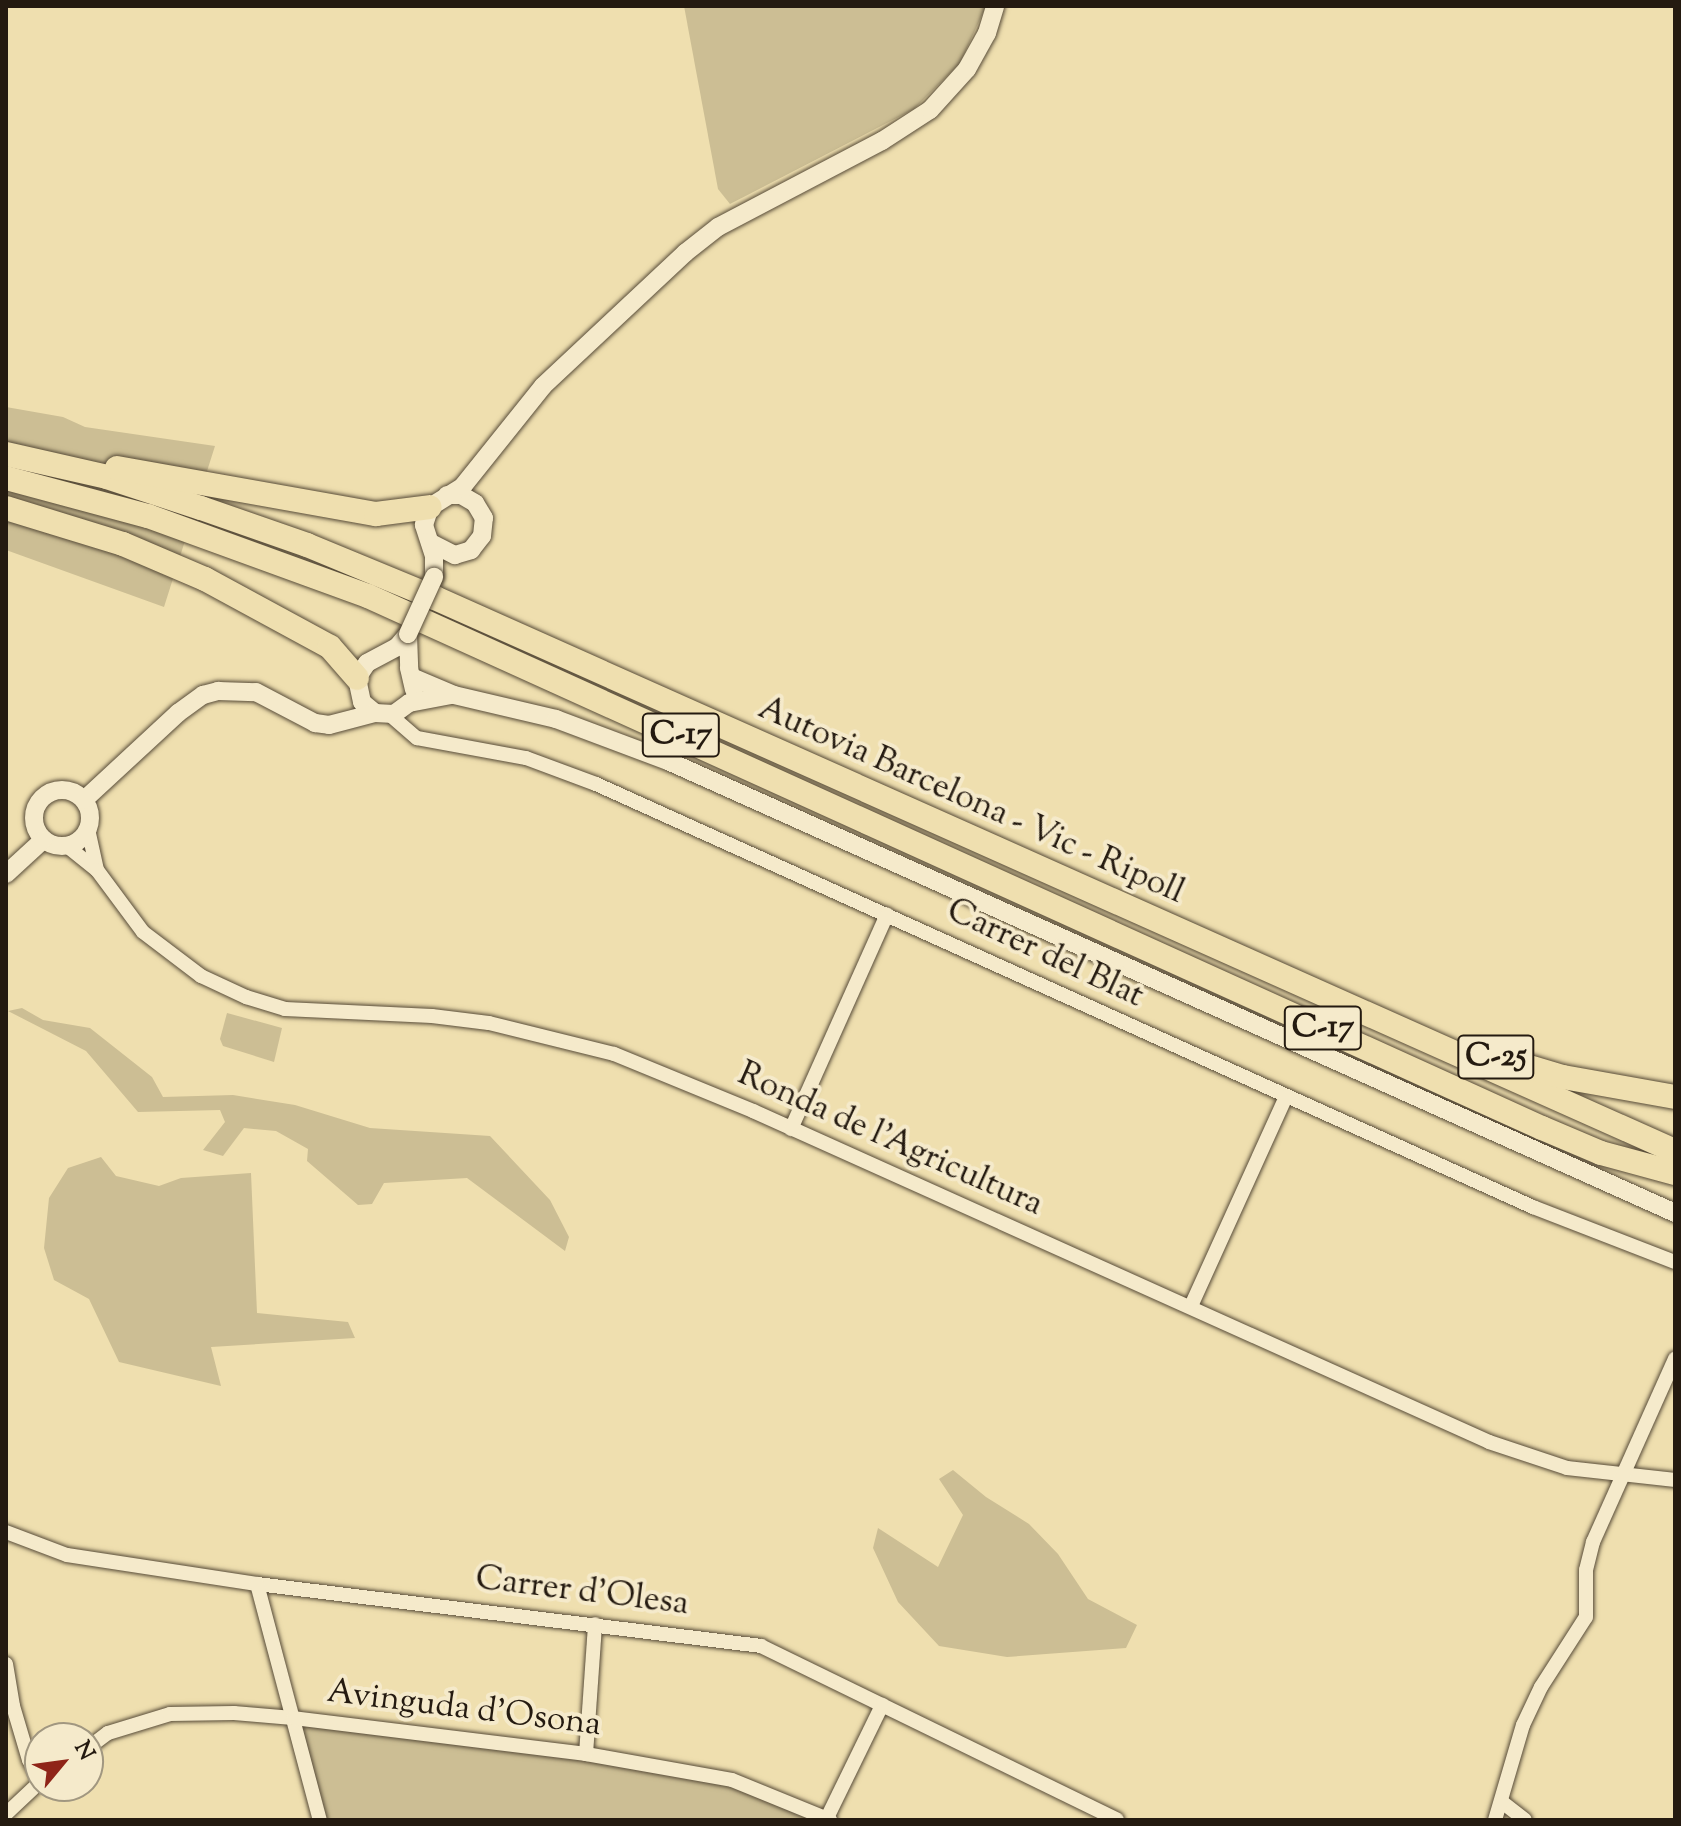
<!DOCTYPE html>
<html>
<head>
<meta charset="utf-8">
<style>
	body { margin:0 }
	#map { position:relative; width:1681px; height:1826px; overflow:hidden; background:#efdfaf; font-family:"Sorts Mill Goudy",serif }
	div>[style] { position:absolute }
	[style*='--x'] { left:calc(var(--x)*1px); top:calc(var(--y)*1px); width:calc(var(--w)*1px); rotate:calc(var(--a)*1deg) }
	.green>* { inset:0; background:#ccbe94 }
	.roads { filter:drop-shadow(0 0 2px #574b38) drop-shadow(0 0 2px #574b38) }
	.minor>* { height:14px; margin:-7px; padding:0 7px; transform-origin:7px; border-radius:7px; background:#f5eacb }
	.tertiary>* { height:18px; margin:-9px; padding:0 9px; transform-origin:9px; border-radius:9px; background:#f5eacb }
	.tertiary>.ring { margin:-9px; padding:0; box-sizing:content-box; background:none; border:18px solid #f5eacb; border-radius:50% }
	.motorway>* { height:24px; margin:-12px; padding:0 12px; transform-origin:12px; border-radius:12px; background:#efdfaf }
	.bridges { filter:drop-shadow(0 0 2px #574b38) drop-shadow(0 0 2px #574b38) }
	.tertiary-bridge>* { height:18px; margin:-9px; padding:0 9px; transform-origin:9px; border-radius:9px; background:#f5eacb }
	span { translate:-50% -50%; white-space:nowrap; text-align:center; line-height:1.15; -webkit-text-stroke:8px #f5eacb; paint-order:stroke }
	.shield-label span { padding:2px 6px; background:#f5eacb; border:2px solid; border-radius:6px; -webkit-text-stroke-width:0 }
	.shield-label { font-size:32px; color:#241a10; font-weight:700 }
	.street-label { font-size:34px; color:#241a10 }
	.frame { position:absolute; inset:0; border:8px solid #241a10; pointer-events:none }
	.north { position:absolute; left:24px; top:1722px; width:80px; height:80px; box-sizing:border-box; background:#f5eacb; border:2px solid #a19780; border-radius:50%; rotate:61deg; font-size:22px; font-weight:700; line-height:32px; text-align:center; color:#241a10 }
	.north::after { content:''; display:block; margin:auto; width:28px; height:36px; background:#8f2418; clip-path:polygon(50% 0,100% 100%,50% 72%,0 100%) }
</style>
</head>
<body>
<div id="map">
	<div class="green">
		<div style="clip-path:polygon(684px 6px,986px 6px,960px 63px,914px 109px,730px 204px,718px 189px)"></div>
		<div style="clip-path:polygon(6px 407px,63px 417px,85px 427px,215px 446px,164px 607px,6px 550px)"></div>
		<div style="clip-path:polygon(22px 1008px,43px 1020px,90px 1028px,152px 1077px,163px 1097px,233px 1095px,295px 1105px,370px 1128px,490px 1136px,550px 1200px,569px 1237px,565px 1251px,467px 1178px,384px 1183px,372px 1204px,358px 1205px,307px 1161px,308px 1149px,276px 1131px,244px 1128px,223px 1156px,203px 1150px,225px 1122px,220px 1110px,138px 1112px,86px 1051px,8px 1011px)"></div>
		<div style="clip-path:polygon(227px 1013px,282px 1028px,274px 1062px,223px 1046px,220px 1039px)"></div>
		<div style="clip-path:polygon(101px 1157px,116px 1176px,159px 1186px,181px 1178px,251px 1173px,257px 1313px,348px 1322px,355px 1338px,211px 1347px,221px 1386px,119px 1362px,89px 1299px,54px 1280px,44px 1248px,49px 1198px,68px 1168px)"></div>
		<div style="clip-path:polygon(953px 1470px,986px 1497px,1029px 1524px,1058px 1554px,1088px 1599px,1137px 1625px,1126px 1648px,1007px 1657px,939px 1646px,898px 1602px,873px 1548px,878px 1528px,938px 1567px,963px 1515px,939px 1479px)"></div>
		<div style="clip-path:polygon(291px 1719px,732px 1780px,826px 1820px,319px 1820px)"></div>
	</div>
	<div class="roads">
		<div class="minor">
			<div style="--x:389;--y:714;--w:37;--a:41"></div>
			<div style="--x:417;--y:738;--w:111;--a:10.4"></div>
			<div style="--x:526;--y:758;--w:75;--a:20.4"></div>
			<div style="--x:596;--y:784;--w:1028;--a:24.3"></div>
			<div style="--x:1533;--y:1207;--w:152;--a:21.2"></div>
			<div style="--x:88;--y:829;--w:42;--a:77.6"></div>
			<div style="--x:67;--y:846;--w:38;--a:39"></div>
			<div style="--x:97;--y:870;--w:77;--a:53.4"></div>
			<div style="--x:143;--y:932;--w:73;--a:37.2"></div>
			<div style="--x:201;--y:976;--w:50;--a:25"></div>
			<div style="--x:246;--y:997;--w:41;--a:17.1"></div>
			<div style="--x:285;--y:1009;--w:147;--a:2.7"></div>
			<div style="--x:432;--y:1016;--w:57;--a:7"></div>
			<div style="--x:489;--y:1023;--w:129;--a:13.9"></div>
			<div style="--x:614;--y:1054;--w:150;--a:22.3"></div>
			<div style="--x:753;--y:1111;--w:807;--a:24.21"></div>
			<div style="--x:1489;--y:1442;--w:82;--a:18.4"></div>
			<div style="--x:1567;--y:1468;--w:109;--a:6.3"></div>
			<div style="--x:791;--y:1129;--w:235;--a:-65.9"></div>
			<div style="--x:1191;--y:1306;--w:230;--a:-65.6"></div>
			<div style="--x:6;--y:1532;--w:65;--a:20.7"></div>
			<div style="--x:67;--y:1555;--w:192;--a:8.7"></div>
			<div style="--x:257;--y:1584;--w:508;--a:7.01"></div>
			<div style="--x:761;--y:1646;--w:396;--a:26"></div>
			<div style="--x:257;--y:1584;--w:244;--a:75.1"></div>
			<div style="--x:6;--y:1664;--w:43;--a:80.5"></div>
			<div style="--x:13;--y:1706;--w:56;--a:73.5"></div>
			<div style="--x:29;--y:1760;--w:24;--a:62"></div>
			<div style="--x:88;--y:1748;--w:25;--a:-37"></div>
			<div style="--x:108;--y:1733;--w:65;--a:-17"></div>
			<div style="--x:170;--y:1714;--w:64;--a:-0.9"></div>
			<div style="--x:234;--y:1713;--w:59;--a:4.8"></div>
			<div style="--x:293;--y:1718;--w:295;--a:7"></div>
			<div style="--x:586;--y:1754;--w:148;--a:10.1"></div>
			<div style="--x:732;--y:1780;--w:106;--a:22.2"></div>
			<div style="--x:586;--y:1754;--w:130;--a:-86"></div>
			<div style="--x:1502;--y:1802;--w:29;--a:38"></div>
			<div style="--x:6;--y:1814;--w:47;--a:-43.3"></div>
			<div style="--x:827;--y:1818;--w:126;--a:-64"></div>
			<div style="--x:1495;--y:1820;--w:99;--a:-73.6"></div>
			<div style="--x:1523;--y:1725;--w:42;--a:-64.7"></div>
			<div style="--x:1541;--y:1687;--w:83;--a:-57.3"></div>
			<div style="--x:1586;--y:1617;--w:47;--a:-90"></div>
			<div style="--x:1586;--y:1570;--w:29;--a:-76"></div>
			<div style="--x:1593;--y:1542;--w:201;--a:-65.9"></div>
		</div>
		<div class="tertiary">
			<div style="--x:431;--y:543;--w:27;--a:27"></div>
			<div style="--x:455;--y:555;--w:17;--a:-17"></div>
			<div style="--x:471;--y:550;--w:18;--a:-52"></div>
			<div style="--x:482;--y:536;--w:18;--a:-84"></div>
			<div style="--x:484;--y:518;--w:17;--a:-121"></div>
			<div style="--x:475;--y:503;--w:16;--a:-150"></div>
			<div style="--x:461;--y:495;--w:14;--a:180"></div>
			<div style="--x:434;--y:577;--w:21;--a:-90"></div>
			<div style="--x:434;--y:556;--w:33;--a:-108"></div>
			<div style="--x:424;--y:525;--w:19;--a:-72"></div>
			<div style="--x:430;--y:507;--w:39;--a:-32"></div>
			<div style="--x:463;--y:486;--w:128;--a:-51.3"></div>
			<div style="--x:543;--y:386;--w:195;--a:-43.1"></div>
			<div style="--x:685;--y:253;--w:42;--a:-38.2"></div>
			<div style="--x:718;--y:227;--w:185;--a:-27.7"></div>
			<div style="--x:882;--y:141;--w:57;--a:-32.9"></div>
			<div style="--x:930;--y:110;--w:55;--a:-47.9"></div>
			<div style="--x:967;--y:69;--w:41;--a:-60.9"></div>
			<div style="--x:987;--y:33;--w:28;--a:-73"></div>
			<div style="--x:408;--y:634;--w:34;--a:88"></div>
			<div style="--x:409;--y:668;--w:22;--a:77"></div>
			<div style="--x:414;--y:678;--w:43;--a:23"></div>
			<div style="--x:454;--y:695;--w:105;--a:13.2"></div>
			<div style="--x:556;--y:719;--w:120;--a:20.6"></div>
			<div style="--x:668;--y:761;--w:1104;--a:24.17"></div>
			<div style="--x:375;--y:713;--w:17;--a:-140"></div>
			<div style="--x:362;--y:702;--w:25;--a:-102"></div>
			<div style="--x:357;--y:678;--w:18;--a:-56"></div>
			<div style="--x:367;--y:663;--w:34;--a:-28"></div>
			<div style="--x:397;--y:647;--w:17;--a:-50"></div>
			<div class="ring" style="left:34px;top:790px;width:38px;height:38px"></div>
			<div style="--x:84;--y:800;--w:128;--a:-42.8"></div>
			<div style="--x:178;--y:713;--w:31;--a:-36"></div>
			<div style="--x:203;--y:695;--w:16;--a:-15"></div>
			<div style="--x:218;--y:691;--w:38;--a:2"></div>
			<div style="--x:256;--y:692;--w:67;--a:27.7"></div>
			<div style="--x:315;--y:723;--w:14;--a:8"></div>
			<div style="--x:329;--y:725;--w:48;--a:-14.6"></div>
			<div style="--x:375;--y:713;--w:19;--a:3"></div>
			<div style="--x:394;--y:714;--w:19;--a:-36"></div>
			<div style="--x:409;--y:703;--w:43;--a:-10.8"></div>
			<div style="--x:6;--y:874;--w:50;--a:-42.6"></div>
		</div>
		<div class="motorway">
			<div style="--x:6;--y:454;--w:104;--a:12.8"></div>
			<div style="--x:107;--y:477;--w:99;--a:18.3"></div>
			<div style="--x:201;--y:508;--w:112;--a:19.2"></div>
			<div style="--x:307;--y:545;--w:139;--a:22.5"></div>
			<div style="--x:435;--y:598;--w:1358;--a:24.04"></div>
			<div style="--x:117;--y:468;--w:263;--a:10.1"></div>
			<div style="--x:376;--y:514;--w:54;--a:-7.4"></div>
			<div style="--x:6;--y:478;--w:147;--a:15"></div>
			<div style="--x:148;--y:516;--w:234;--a:20"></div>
			<div style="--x:368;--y:596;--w:1289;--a:24.38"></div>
			<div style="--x:1542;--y:1128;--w:64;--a:23"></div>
			<div style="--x:1601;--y:1153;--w:77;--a:15.1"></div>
			<div style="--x:6;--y:508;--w:122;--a:17.1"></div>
			<div style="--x:123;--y:544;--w:89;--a:23.1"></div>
			<div style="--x:205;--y:579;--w:142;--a:28.5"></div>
			<div style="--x:330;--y:647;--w:41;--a:48.9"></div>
			<div style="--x:1479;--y:1052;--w:88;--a:16.6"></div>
			<div style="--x:1563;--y:1077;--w:114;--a:10.1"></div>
		</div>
	</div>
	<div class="bridges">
		<div class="tertiary-bridge">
			<div style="--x:408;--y:634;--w:63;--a:-65.5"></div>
		</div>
	</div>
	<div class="shield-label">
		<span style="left:681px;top:735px">C-17</span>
		<span style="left:1323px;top:1028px">C-17</span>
		<span style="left:1496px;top:1057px">C-25</span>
	</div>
	<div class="street-label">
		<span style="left:971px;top:801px;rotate:24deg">Autovia Barcelona - Vic - Ripoll</span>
		<span style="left:1045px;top:954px;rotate:25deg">Carrer del Blat</span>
		<span style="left:890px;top:1140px;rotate:24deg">Ronda de l'Agricultura</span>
		<span style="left:582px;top:1592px;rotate:7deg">Carrer d'Olesa</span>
		<span style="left:464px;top:1709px;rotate:7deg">Avinguda d'Osona</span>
	</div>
	<div class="frame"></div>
	<div class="north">N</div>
</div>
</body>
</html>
